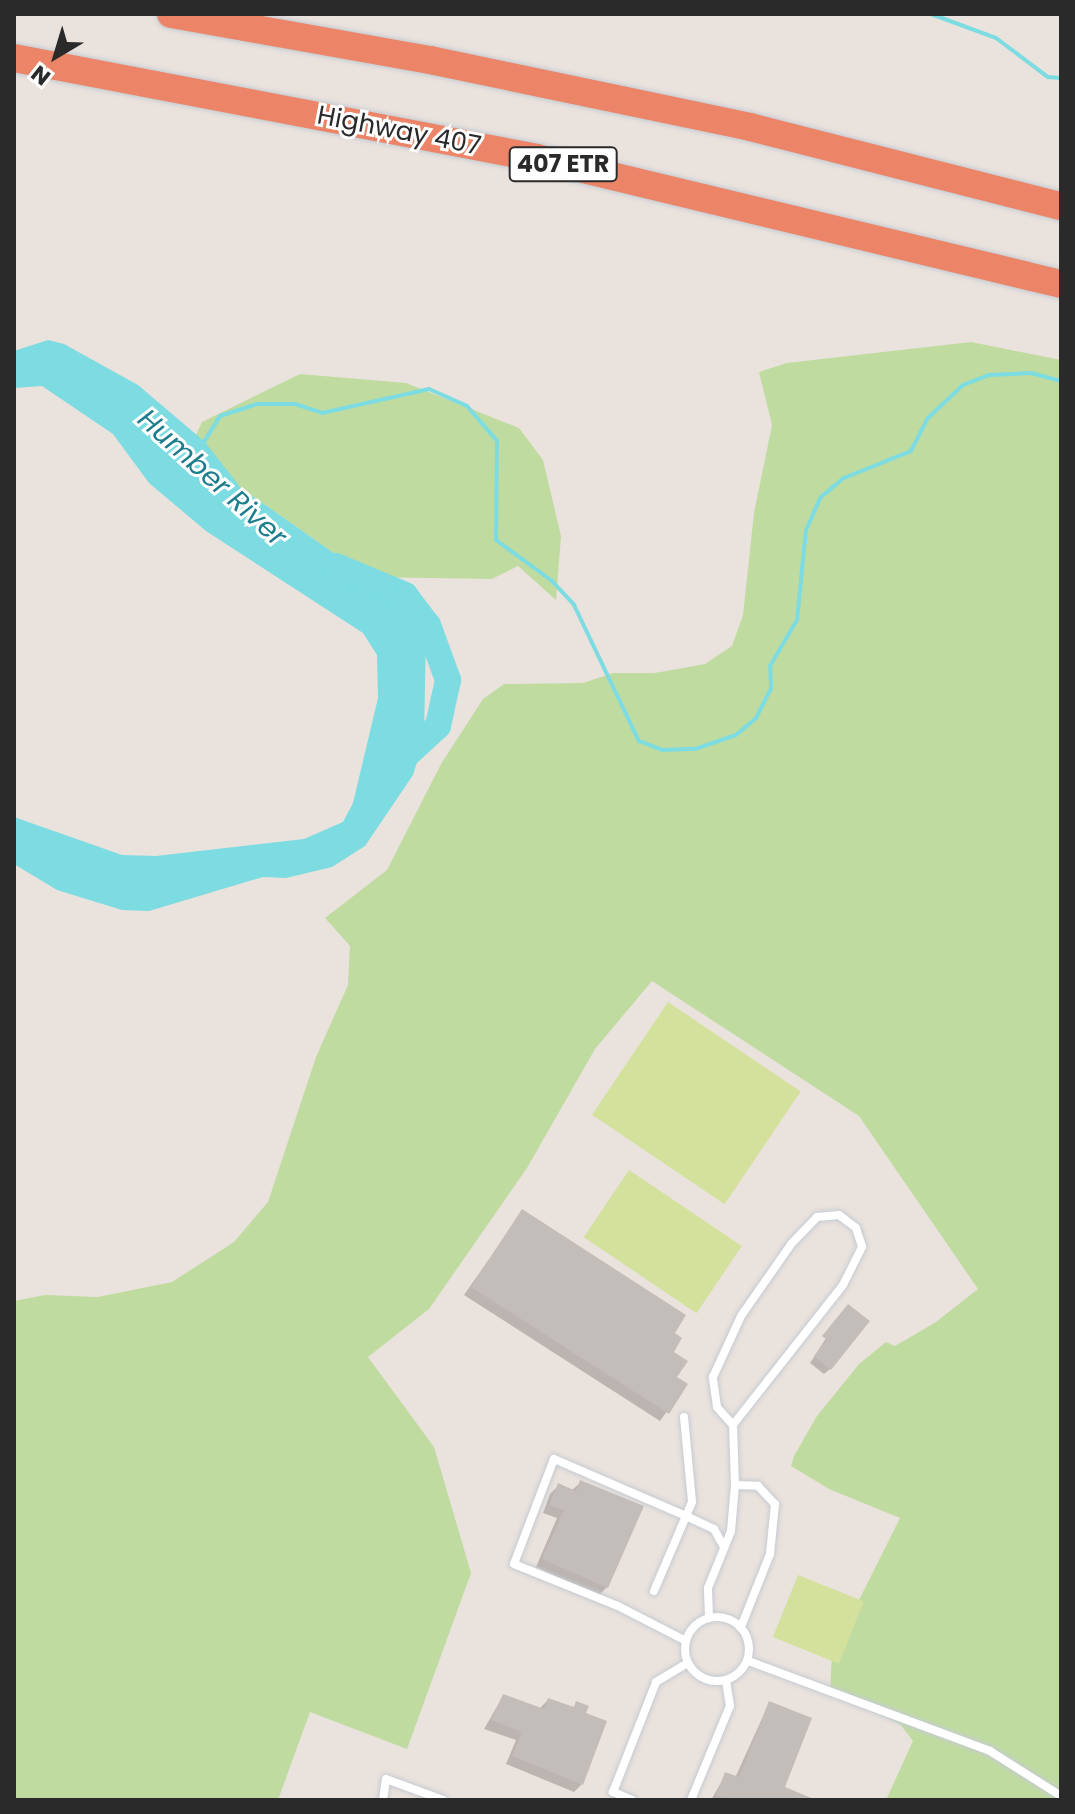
<!DOCTYPE html>
<html>
<head>
<meta charset="utf-8">
<style>
	body { margin:0 }
	#map { position:relative; width:1075px; height:1814px; overflow:hidden; background:#eae2dd; font-family:Poppins,sans-serif }
	div>[style] { position:absolute }
	[style*='--x'] { left:calc(var(--x)*1px); top:calc(var(--y)*1px); width:calc(var(--w)*1px); rotate:calc(var(--a)*1deg) }
	.green>* { inset:0; background:#c0dba0 }
	.pitch>* { inset:0; background:#d3e19d; transform-origin:0 0 }
	.water>* { inset:0; background:#7cdce1 }
	.shadow>* { inset:0; background:#0003 }
	.stream>* { height:4px; margin:-2px; padding:0 2px; transform-origin:2px; border-radius:2px; background:#7cdce1 }
	.river>* { height:26px; margin:-13px; padding:0 13px; transform-origin:13px; border-radius:13px; background:#7cdce1 }
	.building>* { inset:0; background:#c3bdb9 }
	.roads { filter:drop-shadow(0 0 2px #c5cbd2) drop-shadow(0 0 2px #c5cbd2) }
	.service>* { height:8px; margin:-4px; padding:0 4px; transform-origin:4px; border-radius:4px; background:#fff }
	.service>.ring { margin:-4px; padding:0; box-sizing:content-box; background:none; border:8px solid #fff; border-radius:50% }
	.motorway>* { height:28px; margin:-14px; padding:0 14px; transform-origin:14px; border-radius:14px; background:#ec8467 }
	span { translate:-50% -50%; white-space:nowrap; text-align:center; line-height:1.15; -webkit-text-stroke:6px #fff; paint-order:stroke }
	.shield-label span { padding:2px 6px; background:#fff; border:2px solid; border-radius:6px; -webkit-text-stroke-width:0 }
	.shield-label { font-size:24px; color:#2a2a2a; font-weight:700 }
	.street-label { font-size:26px; color:#2a2a2a }
	.water-label { font-size:28px; color:#1c7d8c; font-style:italic }
	.frame { position:absolute; inset:0; border:16px solid #2a2a2a; pointer-events:none }
	.north { position:absolute; left:16px; top:16px; width:80px; height:80px; -webkit-text-stroke:6px #fff; paint-order:stroke; rotate:218deg; font-size:22px; font-weight:700; line-height:32px; text-align:center; color:#2a2a2a }
	.north::after { content:''; display:block; margin:auto; width:28px; height:36px; background:#2a2a2a; clip-path:polygon(50% 0,100% 100%,50% 72%,0 100%) }
</style>
</head>
<body>
<div id="map">
	<div class="green">
		<div style="clip-path:polygon(971px 342px,1061px 360px,1061px 1800px,886px 1800px,913px 1741px,900px 1724px,830px 1691px,832px 1654px,900px 1518px,829px 1489px,791px 1466px,794px 1456px,817px 1416px,859px 1364px,886px 1342px,895px 1346px,936px 1322px,978px 1289px,859px 1116px,652px 981px,595px 1049px,527px 1168px,429px 1309px,368px 1357px,434px 1447px,471px 1573px,407px 1749px,310px 1712px,278px 1800px,14px 1800px,14px 1301px,45px 1295px,98px 1297px,172px 1282px,234px 1242px,268px 1202px,316px 1057px,348px 985px,350px 946px,325px 918px,387px 870px,441px 764px,483px 699px,504px 684px,583px 683px,613px 673px,655px 673px,705px 664px,732px 646px,743px 615px,754px 513px,772px 425px,759px 372px,787px 363px)"></div>
		<div style="clip-path:polygon(300px 374px,406px 383px,519px 428px,543px 460px,561px 536px,556px 600px,518px 566px,492px 579px,368px 577px,241px 488px,196px 435px,202px 422px)"></div>
	</div>
	<div class="pitch">
		<div style="left:668px;top:1002px;width:160px;height:136px;rotate:34deg"></div>
		<div style="left:629px;top:1170px;width:136px;height:81px;rotate:34deg"></div>
		<div style="left:798px;top:1575px;width:71px;height:67px;rotate:22deg"></div>
	</div>
	<div class="water">
		<div style="clip-path:polygon(48px 340px,64px 344px,138px 385px,205px 442px,241px 488px,368px 577px,426px 630px,424px 739px,413px 775px,365px 846px,332px 867px,286px 878px,263px 877px,149px 911px,122px 910px,57px 890px,14px 864px,14px 817px,122px 855px,156px 856px,304px 839px,343px 822px,353px 803px,378px 698px,377px 655px,363px 633px,206px 531px,149px 483px,113px 434px,42px 386px,14px 388px,14px 351px)"></div>
	</div>
	<div class="shadow">
		<div style="clip-path:polygon(522px 1212px,672px 1334px,675px 1378px,686px 1385px,660px 1421px,464px 1295px)"></div>
		<div style="clip-path:polygon(843px 1312px,830px 1369px,824px 1374px,810px 1363px)"></div>
		<div style="clip-path:polygon(581px 1482px,607px 1587px,599px 1595px,536px 1567px,557px 1518px,543px 1513px,550px 1494px,558px 1486px,571px 1491px)"></div>
		<div style="clip-path:polygon(503px 1696px,540px 1708px,548px 1700px,572px 1709px,577px 1703px,582px 1784px,574px 1792px,506px 1764px,516px 1740px,484px 1729px)"></div>
		<div style="clip-path:polygon(769px 1703px,782px 1788px,812px 1800px,711px 1800px,726px 1774px,735px 1778px)"></div>
	</div>
	<div class="stream">
		<div style="--x:931;--y:14;--w:69;--a:20.3"></div>
		<div style="--x:996;--y:38;--w:65;--a:36.9"></div>
		<div style="--x:1048;--y:77;--w:13;--a:4"></div>
		<div style="--x:202;--y:445;--w:34;--a:-58"></div>
		<div style="--x:220;--y:416;--w:39;--a:-18"></div>
		<div style="--x:257;--y:404;--w:38;--a:0"></div>
		<div style="--x:295;--y:404;--w:28;--a:18"></div>
		<div style="--x:322;--y:413;--w:110;--a:-12.6"></div>
		<div style="--x:429;--y:389;--w:42;--a:24.1"></div>
		<div style="--x:467;--y:406;--w:46;--a:49.4"></div>
		<div style="--x:497;--y:441;--w:99;--a:90.6"></div>
		<div style="--x:496;--y:540;--w:69;--a:36.2"></div>
		<div style="--x:552;--y:581;--w:33;--a:47"></div>
		<div style="--x:574;--y:605;--w:151;--a:64.5"></div>
		<div style="--x:639;--y:741;--w:25;--a:21"></div>
		<div style="--x:662;--y:750;--w:33;--a:-2"></div>
		<div style="--x:695;--y:749;--w:43;--a:-18.9"></div>
		<div style="--x:736;--y:735;--w:26;--a:-40"></div>
		<div style="--x:756;--y:718;--w:33;--a:-63"></div>
		<div style="--x:771;--y:689;--w:23;--a:-92"></div>
		<div style="--x:770;--y:666;--w:53;--a:-59.6"></div>
		<div style="--x:797;--y:620;--w:90;--a:-84.3"></div>
		<div style="--x:806;--y:530;--w:36;--a:-66"></div>
		<div style="--x:821;--y:497;--w:30;--a:-40"></div>
		<div style="--x:844;--y:478;--w:72;--a:-21.9"></div>
		<div style="--x:911;--y:451;--w:36;--a:-63"></div>
		<div style="--x:927;--y:419;--w:50;--a:-43.4"></div>
		<div style="--x:963;--y:385;--w:28;--a:-21"></div>
		<div style="--x:989;--y:375;--w:42;--a:-2.7"></div>
		<div style="--x:1031;--y:373;--w:31;--a:15"></div>
	</div>
	<div class="river">
		<div style="--x:336;--y:566;--w:75;--a:22.8"></div>
		<div style="--x:405;--y:595;--w:38;--a:53"></div>
		<div style="--x:428;--y:625;--w:59;--a:70"></div>
		<div style="--x:448;--y:680;--w:47;--a:102.3"></div>
		<div style="--x:438;--y:726;--w:50;--a:137.4"></div>
	</div>
	<div class="building">
		<div style="clip-path:polygon(522px 1209px,686px 1315px,675px 1333px,682px 1338px,674px 1352px,688px 1361px,677px 1377px,688px 1384px,669px 1414px,471px 1287px)"></div>
		<div style="clip-path:polygon(848px 1304px,870px 1321px,831px 1370px,814px 1356px,827px 1340px,822px 1336px)"></div>
		<div style="clip-path:polygon(580px 1480px,644px 1506px,608px 1588px,542px 1559px,564px 1510px,549px 1505px,558px 1483px,576px 1491px)"></div>
		<div style="clip-path:polygon(503px 1694px,544px 1709px,548px 1698px,574px 1707px,576px 1701px,589px 1706px,586px 1713px,607px 1721px,583px 1785px,512px 1756px,522px 1732px,491px 1720px)"></div>
		<div style="clip-path:polygon(769px 1701px,812px 1718px,785px 1787px,816px 1800px,729px 1800px,716px 1795px,725px 1772px,739px 1777px)"></div>
	</div>
	<div class="roads">
		<div class="service">
			<div style="--x:684;--y:1417;--w:85;--a:84.6"></div>
			<div style="--x:692;--y:1502;--w:15;--a:113"></div>
			<div style="--x:686;--y:1516;--w:31;--a:25"></div>
			<div style="--x:714;--y:1529;--w:21;--a:61"></div>
			<div style="--x:735;--y:1485;--w:23;--a:2"></div>
			<div style="--x:758;--y:1486;--w:25;--a:47"></div>
			<div style="--x:775;--y:1504;--w:50;--a:95.7"></div>
			<div style="--x:770;--y:1554;--w:79;--a:111.7"></div>
			<div style="--x:654;--y:1591;--w:82;--a:-66.9"></div>
			<div style="--x:686;--y:1516;--w:144;--a:-156.6"></div>
			<div style="--x:554;--y:1459;--w:112;--a:110.9"></div>
			<div style="--x:514;--y:1564;--w:112;--a:22"></div>
			<div style="--x:618;--y:1606;--w:76;--a:27.2"></div>
			<div class="ring" style="left:685px;top:1617px;width:56px;height:56px"></div>
			<div style="--x:709;--y:1618;--w:30;--a:-92"></div>
			<div style="--x:708;--y:1588;--w:61;--a:-68"></div>
			<div style="--x:731;--y:1531;--w:46;--a:-85"></div>
			<div style="--x:735;--y:1485;--w:60;--a:-91.9"></div>
			<div style="--x:733;--y:1425;--w:24;--a:-132"></div>
			<div style="--x:717;--y:1407;--w:30;--a:-98"></div>
			<div style="--x:713;--y:1377;--w:67;--a:-65.3"></div>
			<div style="--x:741;--y:1316;--w:89;--a:-55.1"></div>
			<div style="--x:792;--y:1243;--w:36;--a:-46"></div>
			<div style="--x:817;--y:1217;--w:22;--a:-5"></div>
			<div style="--x:839;--y:1215;--w:21;--a:37"></div>
			<div style="--x:856;--y:1228;--w:20;--a:72"></div>
			<div style="--x:862;--y:1247;--w:42;--a:116.6"></div>
			<div style="--x:843;--y:1285;--w:178;--a:128.2"></div>
			<div style="--x:748;--y:1661;--w:258;--a:20.4"></div>
			<div style="--x:990;--y:1751;--w:84;--a:32.4"></div>
			<div style="--x:383;--y:1800;--w:21;--a:-82"></div>
			<div style="--x:386;--y:1779;--w:61;--a:20.2"></div>
			<div style="--x:632;--y:1800;--w:21;--a:-157"></div>
			<div style="--x:613;--y:1792;--w:118;--a:-68.6"></div>
			<div style="--x:656;--y:1682;--w:37;--a:-31"></div>
			<div style="--x:691;--y:1800;--w:102;--a:-67.5"></div>
			<div style="--x:730;--y:1706;--w:25;--a:-99"></div>
		</div>
		<div class="motorway">
			<div style="--x:171;--y:14;--w:263;--a:10.1"></div>
			<div style="--x:430;--y:60;--w:327;--a:11.8"></div>
			<div style="--x:750;--y:127;--w:321;--a:14.3"></div>
			<div style="--x:14;--y:58;--w:532;--a:10.82"></div>
			<div style="--x:537;--y:158;--w:539;--a:13.52"></div>
		</div>
	</div>
	<div class="shield-label">
		<span style="left:563px;top:164px">407 ETR</span>
	</div>
	<div class="street-label">
		<span style="left:399px;top:131px;rotate:11deg">Highway 407</span>
	</div>
	<div class="water-label">
		<span style="left:212px;top:478px;rotate:42deg">Humber River</span>
	</div>
	<div class="frame"></div>
	<div class="north">N</div>
</div>
</body>
</html>
